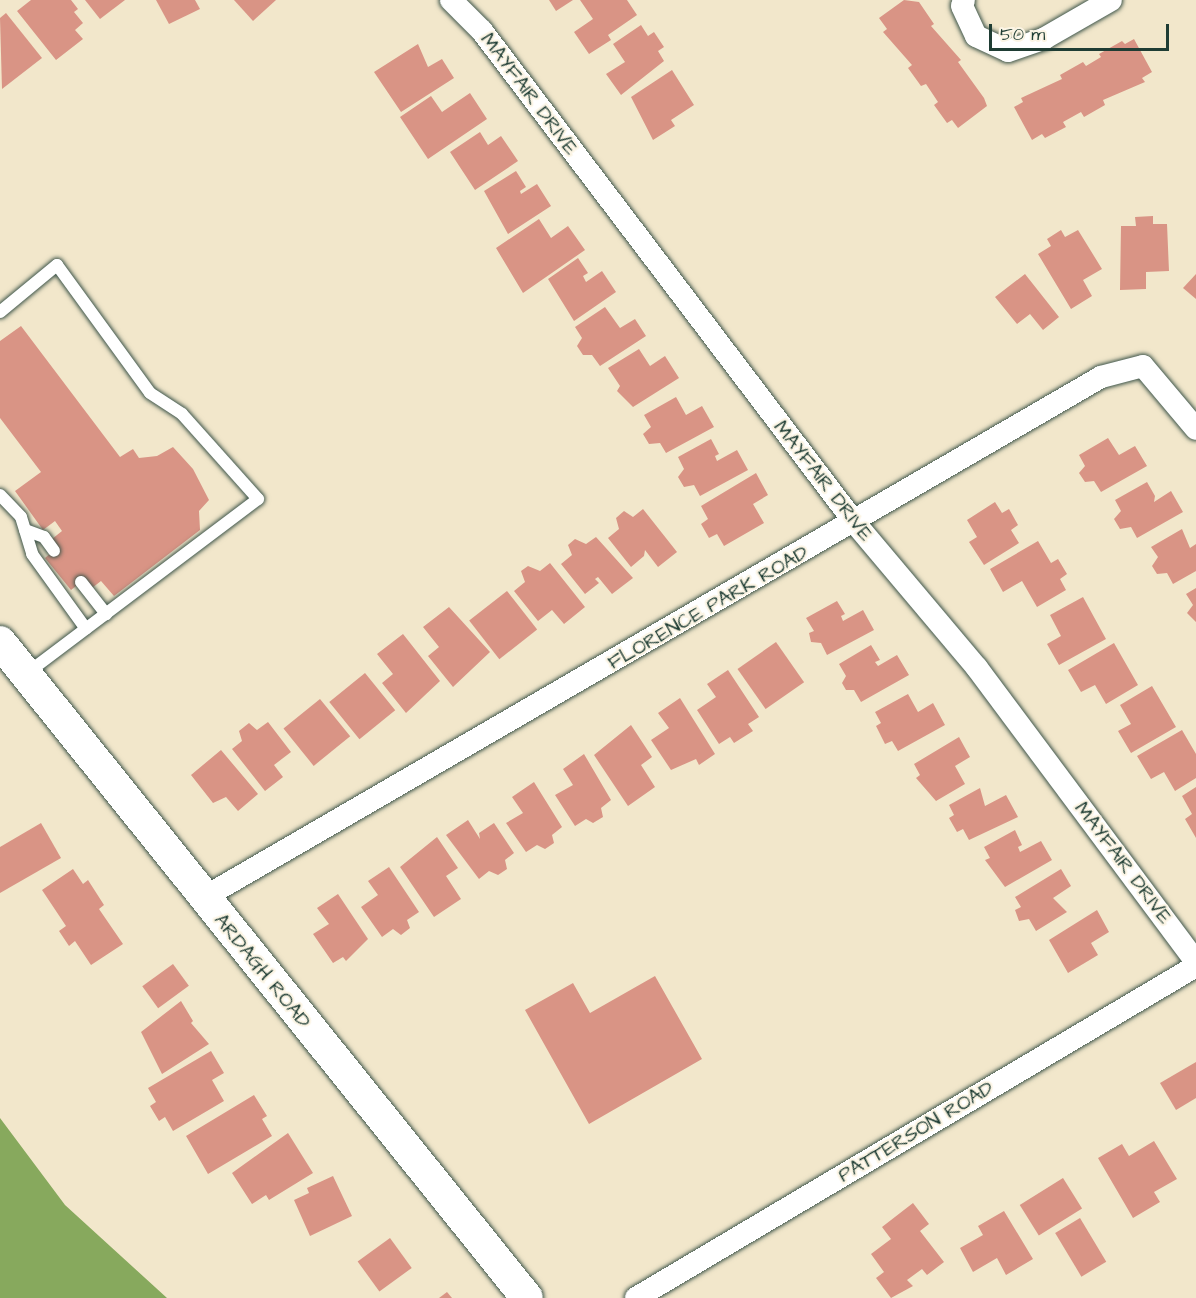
<!DOCTYPE html>
<html>
<head>
<meta charset="utf-8">
<style>
	body { margin:0 }
	#map { position:relative; width:1196px; height:1298px; overflow:hidden; background:#f2e7cb; font-family:"Architects Daughter",sans-serif }
	div>[style] { position:absolute }
	[style*='--x'] { left:calc(var(--x)*1px); top:calc(var(--y)*1px); width:calc(var(--w)*1px); rotate:calc(var(--a)*1deg) }
	.forest>* { inset:0; background:#87a95d }
	.building>* { inset:0; background:#d99485; transform-origin:0 0 }
	.roads { filter:drop-shadow(0 0 2px #3f564b) drop-shadow(0 0 2px #3f564b) }
	.lane>* { height:12px; margin:-6px; padding:0 6px; transform-origin:6px; border-radius:6px; background:#fff }
	.street>* { height:22px; margin:-11px; padding:0 11px; transform-origin:11px; border-radius:11px; background:#fff }
	.secondary>* { height:32px; margin:-16px; padding:0 16px; transform-origin:16px; border-radius:16px; background:#fff }
	span { translate:-50% -50%; white-space:nowrap; text-align:center; line-height:1.15; -webkit-text-stroke:4.5px #fcf5e5; paint-order:stroke }
	.street-label { font-size:20px; color:#1f3d34 }
	.scale { position:absolute; left:989px; top:24px; width:180px; height:27px; box-sizing:border-box; border:3px solid #1f3d34; border-top:0; padding-left:8px; font-size:18px; line-height:21px; white-space:nowrap; color:#1f3d34; -webkit-text-stroke:4px #fcf5e5; paint-order:stroke }
</style>
</head>
<body>
<div id="map">
	<div class="forest">
		<div style="clip-path:polygon(0 1118px,65px 1205px,167px 1298px,0 1298px)"></div>
	</div>
	<div class="building">
		<div style="clip-path:polygon(31px 0,71px 0,78px 9px,74px 12px,83px 23px,75px 30px,83px 39px,56px 60px,17px 11px)"></div>
		<div style="clip-path:polygon(85px 0,125px 0,100px 19px)"></div>
		<div style="clip-path:polygon(156px 0,195px 0,200px 9px,169px 24px)"></div>
		<div style="clip-path:polygon(234px 0,276px 0,253px 21px)"></div>
		<div style="clip-path:polygon(549px 0,573px 0,556px 11px)"></div>
		<div style="clip-path:polygon(580px 0,627px 0,637px 15px,608px 35px,611px 40px,589px 54px,574px 32px,593px 19px)"></div>
		<div style="clip-path:polygon(904px 0,919px 2px,934px 24px,931px 26px,961px 60px,958px 62px,984px 98px,987px 106px,958px 128px,952px 120px,947px 123px,934px 105px,938px 102px,926px 84px,921px 86px,908px 68px,912px 65px,883px 32px,887px 29px,879px 18px)"></div>
		<div style="clip-path:polygon(6px 13px,42px 58px,2px 89px,0 18px)"></div>
		<div style="clip-path:polygon(641px 25px,648px 36px,654px 32px,664px 47px,658px 51px,664px 61px,621px 95px,606px 74px,625px 62px,613px 44px)"></div>
		<div style="clip-path:polygon(1134px 39px,1152px 72px,1142px 78px,1145px 82px,1103px 100px,1105px 105px,1084px 117px,1081px 112px,1063px 122px,1066px 127px,1045px 138px,1042px 134px,1032px 140px,1014px 107px,1023px 102px,1021px 98px,1062px 79px,1060px 75px,1083px 62px,1086px 66px,1101px 57px,1099px 54px,1122px 41px,1125px 44px)"></div>
		<div style="clip-path:polygon(418px 44px,428px 67px,442px 59px,454px 78px,401px 112px,374px 72px)"></div>
		<div style="clip-path:polygon(672px 70px,694px 105px,671px 120px,675px 126px,653px 140px,631px 97px)"></div>
		<div style="clip-path:polygon(470px 93px,487px 119px,428px 159px,400px 117px,431px 96px,442px 112px)"></div>
		<div style="clip-path:polygon(480px 132px,488px 145px,501px 136px,518px 161px,475px 190px,450px 152px)"></div>
		<div style="clip-path:polygon(516px 171px,526px 187px,520px 191px,521px 194px,537px 184px,551px 206px,508px 234px,484px 191px)"></div>
		<div style="clip-path:polygon(1153px 216px,1153px 224px,1167px 224px,1169px 271px,1146px 272px,1146px 289px,1120px 290px,1121px 226px,1136px 226px,1135px 217px)"></div>
		<div style="clip-path:polygon(539px 219px,551px 238px,568px 226px,585px 250px,523px 293px,496px 248px)"></div>
		<div style="clip-path:polygon(1061px 230px,1065px 237px,1078px 230px,1102px 269px,1083px 280px,1092px 296px,1071px 309px,1038px 254px,1051px 246px,1047px 239px)"></div>
		<div style="clip-path:polygon(578px 258px,588px 273px,583px 276px,586px 282px,602px 271px,616px 292px,574px 321px,548px 279px)"></div>
		<div style="clip-path:polygon(1025px 274px,1059px 317px,1043px 330px,1030px 314px,1017px 324px,995px 297px)"></div>
		<div style="clip-path:polygon(1196px 274px,1196px 299px,1183px 288px)"></div>
		<div style="clip-path:polygon(605px 307px,620px 328px,635px 319px,646px 336px,600px 366px,592px 355px,583px 355px,577px 346px,582px 338px,575px 327px)"></div>
		<div style="clip-path:polygon(21px 326px,120px 457px,133px 449px,139px 458px,157px 456px,173px 447px,193px 469px,209px 500px,199px 511px,200px 530px,114px 596px,101px 581px,92px 588px,85px 579px,71px 590px,45px 558px,58px 547px,52px 539px,62px 531px,55px 521px,43px 530px,15px 491px,41px 472px,0 418px,0 341px)"></div>
		<div style="clip-path:polygon(639px 349px,650px 366px,665px 356px,679px 378px,633px 407px,617px 391px,620px 386px,608px 368px)"></div>
		<div style="clip-path:polygon(676px 397px,686px 415px,702px 406px,714px 427px,666px 453px,660px 443px,649px 444px,643px 434px,651px 427px,644px 415px)"></div>
		<div style="clip-path:polygon(1108px 438px,1119px 455px,1135px 446px,1147px 466px,1101px 492px,1094px 481px,1085px 482px,1079px 473px,1085px 466px,1079px 455px)"></div>
		<div style="clip-path:polygon(711px 439px,719px 454px,715px 456px,717px 461px,737px 450px,748px 470px,700px 496px,694px 485px,684px 487px,678px 477px,684px 469px,678px 457px)"></div>
		<div style="clip-path:polygon(756px 473px,768px 495px,753px 504px,764px 523px,724px 546px,717px 534px,709px 538px,701px 524px,708px 519px,701px 506px)"></div>
		<div style="clip-path:polygon(1147px 482px,1155px 496px,1154px 502px,1171px 491px,1183px 512px,1137px 538px,1131px 527px,1120px 529px,1114px 519px,1121px 511px,1115px 500px)"></div>
		<div style="clip-path:polygon(995px 502px,1002px 513px,1009px 509px,1018px 525px,1011px 530px,1019px 543px,984px 565px,969px 542px,977px 537px,967px 520px)"></div>
		<div style="clip-path:polygon(643px 509px,677px 552px,658px 567px,645px 550px,644px 556px,631px 567px,608px 538px,619px 529px,616px 518px,624px 511px,633px 517px)"></div>
		<div style="clip-path:polygon(1182px 529px,1190px 548px,1196px 544px,1196px 571px,1173px 584px,1167px 573px,1157px 574px,1152px 566px,1158px 557px,1151px 547px)"></div>
		<div style="clip-path:polygon(596px 537px,633px 578px,612px 594px,598px 577px,595px 579px,599px 583px,585px 594px,561px 564px,572px 555px,568px 545px,575px 539px,586px 544px)"></div>
		<div style="clip-path:polygon(1038px 541px,1051px 563px,1058px 559px,1067px 574px,1060px 579px,1066px 590px,1037px 607px,1022px 581px,1003px 592px,990px 569px)"></div>
		<div style="clip-path:polygon(550px 563px,585px 607px,564px 624px,552px 610px,538px 621px,514px 591px,525px 582px,521px 571px,528px 566px,540px 571px)"></div>
		<div style="clip-path:polygon(1196px 588px,1196px 622px,1187px 613px,1193px 605px,1186px 594px)"></div>
		<div style="left:507px;top:591px;width:49px;height:48px;rotate:52deg"></div>
		<div style="clip-path:polygon(1083px 597px,1106px 639px,1059px 665px,1047px 644px,1061px 636px,1050px 615px)"></div>
		<div style="clip-path:polygon(837px 601px,845px 614px,841px 616px,843px 621px,863px 610px,874px 630px,827px 655px,821px 643px,811px 642px,809px 633px,814px 631px,806px 618px)"></div>
		<div style="clip-path:polygon(449px 607px,490px 652px,453px 687px,428px 656px,439px 647px,423px 627px)"></div>
		<div style="clip-path:polygon(403px 634px,440px 681px,406px 713px,382px 683px,393px 674px,377px 654px)"></div>
		<div style="left:776px;top:642px;width:49px;height:47px;rotate:55deg"></div>
		<div style="clip-path:polygon(1114px 643px,1138px 685px,1106px 704px,1095px 685px,1081px 692px,1068px 670px)"></div>
		<div style="clip-path:polygon(871px 645px,880px 660px,875px 662px,878px 666px,897px 655px,909px 675px,861px 702px,854px 690px,846px 690px,842px 683px,846px 676px,839px 664px)"></div>
		<div style="clip-path:polygon(728px 670px,759px 717px,748px 724px,753px 731px,734px 743px,730px 737px,719px 744px,697px 710px,716px 697px,707px 684px)"></div>
		<div style="left:365px;top:673px;width:48px;height:46px;rotate:51deg"></div>
		<div style="clip-path:polygon(1152px 686px,1176px 727px,1131px 753px,1118px 731px,1131px 724px,1120px 705px)"></div>
		<div style="clip-path:polygon(908px 694px,918px 712px,933px 703px,945px 725px,898px 751px,892px 741px,885px 744px,876px 726px,881px 723px,875px 712px)"></div>
		<div style="clip-path:polygon(680px 698px,715px 754px,699px 765px,696px 759px,671px 770px,651px 740px,669px 728px,658px 713px)"></div>
		<div style="left:320px;top:699px;width:48px;height:47px;rotate:51deg"></div>
		<div style="clip-path:polygon(268px 722px,291px 752px,274px 765px,283px 777px,265px 791px,232px 749px,242px 741px,239px 731px,249px 723px,257px 730px)"></div>
		<div style="clip-path:polygon(631px 725px,652px 757px,641px 765px,655px 787px,628px 806px,594px 755px)"></div>
		<div style="clip-path:polygon(1182px 730px,1196px 754px,1196px 778px,1175px 791px,1164px 772px,1151px 779px,1137px 756px)"></div>
		<div style="clip-path:polygon(959px 737px,970px 757px,955px 766px,965px 784px,936px 801px,916px 778px,920px 775px,914px 764px)"></div>
		<div style="clip-path:polygon(221px 750px,258px 794px,238px 811px,226px 797px,213px 803px,191px 775px)"></div>
		<div style="clip-path:polygon(584px 754px,611px 800px,601px 808px,603px 817px,593px 823px,586px 819px,575px 826px,555px 795px,573px 785px,563px 769px)"></div>
		<div style="clip-path:polygon(534px 782px,562px 827px,552px 835px,554px 843px,545px 849px,537px 845px,526px 852px,506px 823px,523px 813px,512px 797px)"></div>
		<div style="clip-path:polygon(1196px 787px,1196px 838px,1185px 819px,1192px 814px,1182px 796px)"></div>
		<div style="clip-path:polygon(980px 788px,985px 806px,1006px 795px,1018px 817px,969px 840px,963px 829px,957px 832px,949px 818px,954px 815px,949px 805px)"></div>
		<div style="clip-path:polygon(468px 820px,480px 839px,479px 833px,494px 823px,514px 853px,505px 860px,507px 869px,498px 875px,489px 871px,479px 879px,446px 835px)"></div>
		<div style="clip-path:polygon(41px 823px,61px 858px,0 893px,0 847px)"></div>
		<div style="clip-path:polygon(1015px 830px,1022px 845px,1018px 847px,1020px 852px,1041px 841px,1052px 860px,1005px 887px,985px 860px,990px 858px,984px 847px)"></div>
		<div style="clip-path:polygon(437px 837px,458px 868px,446px 876px,461px 899px,434px 917px,400px 867px)"></div>
		<div style="clip-path:polygon(389px 867px,419px 912px,407px 920px,410px 928px,401px 935px,393px 929px,382px 937px,361px 907px,378px 895px,368px 881px)"></div>
		<div style="clip-path:polygon(73px 869px,83px 884px,88px 880px,104px 905px,99px 909px,123px 944px,91px 965px,75px 941px,69px 946px,59px 931px,66px 926px,42px 890px)"></div>
		<div style="clip-path:polygon(1061px 869px,1071px 886px,1053px 898px,1067px 912px,1036px 931px,1029px 919px,1019px 921px,1015px 910px,1021px 907px,1015px 897px)"></div>
		<div style="clip-path:polygon(338px 894px,368px 939px,346px 961px,343px 957px,333px 963px,313px 934px,329px 924px,317px 908px)"></div>
		<div style="clip-path:polygon(1097px 910px,1109px 932px,1091px 943px,1098px 955px,1068px 973px,1049px 940px)"></div>
		<div style="left:173px;top:964px;width:27px;height:38px;rotate:54deg"></div>
		<div style="clip-path:polygon(655px 976px,702px 1059px,589px 1124px,525px 1010px,573px 983px,590px 1013px)"></div>
		<div style="clip-path:polygon(181px 1001px,193px 1021px,191px 1023px,209px 1044px,162px 1074px,141px 1032px)"></div>
		<div style="clip-path:polygon(211px 1051px,224px 1073px,212px 1080px,224px 1101px,173px 1131px,165px 1117px,159px 1121px,150px 1106px,156px 1102px,148px 1088px)"></div>
		<div style="clip-path:polygon(1196px 1062px,1196px 1098px,1176px 1110px,1160px 1083px)"></div>
		<div style="clip-path:polygon(254px 1095px,267px 1116px,262px 1119px,272px 1136px,208px 1174px,186px 1136px)"></div>
		<div style="clip-path:polygon(288px 1133px,313px 1173px,269px 1200px,266px 1195px,252px 1204px,232px 1173px)"></div>
		<div style="clip-path:polygon(1154px 1141px,1177px 1179px,1154px 1192px,1160px 1202px,1133px 1218px,1098px 1158px,1122px 1144px,1129px 1156px)"></div>
		<div style="clip-path:polygon(333px 1176px,352px 1216px,310px 1236px,294px 1200px,309px 1193px,307px 1188px)"></div>
		<div style="left:1063px;top:1178px;width:36px;height:51px;rotate:58deg"></div>
		<div style="clip-path:polygon(913px 1203px,929px 1224px,920px 1231px,944px 1262px,927px 1275px,922px 1269px,907px 1280px,913px 1286px,891px 1298px,876px 1278px,884px 1272px,871px 1254px,891px 1239px,882px 1227px)"></div>
		<div style="clip-path:polygon(1004px 1211px,1033px 1259px,1006px 1275px,997px 1258px,973px 1272px,960px 1248px,983px 1235px,978px 1226px)"></div>
		<div style="left:1080px;top:1218px;width:51px;height:29px;rotate:59deg"></div>
		<div style="left:390px;top:1238px;width:37px;height:40px;rotate:54deg"></div>
		<div style="clip-path:polygon(447px 1292px,452px 1298px,439px 1298px)"></div>
	</div>
	<div class="roads">
		<div class="lane">
			<div style="--x:0;--y:312;--w:74;--a:-39.5"></div>
			<div style="--x:57;--y:265;--w:158;--a:54"></div>
			<div style="--x:150;--y:393;--w:38;--a:33"></div>
			<div style="--x:182;--y:414;--w:114;--a:48.2"></div>
			<div style="--x:258;--y:499;--w:289;--a:143"></div>
			<div style="--x:0;--y:495;--w:30;--a:46"></div>
			<div style="--x:21;--y:517;--w:39;--a:73"></div>
			<div style="--x:32;--y:554;--w:92;--a:54.2"></div>
			<div style="--x:25;--y:530;--w:20;--a:20"></div>
			<div style="--x:44;--y:537;--w:17;--a:54"></div>
			<div style="--x:81;--y:582;--w:41;--a:52"></div>
		</div>
		<div class="street">
			<div style="--x:451;--y:0;--w:44;--a:45"></div>
			<div style="--x:482;--y:31;--w:617;--a:52.83"></div>
			<div style="--x:855;--y:523;--w:189;--a:49.9"></div>
			<div style="--x:977;--y:668;--w:367;--a:53.3"></div>
			<div style="--x:964;--y:0;--w:6;--a:108"></div>
			<div style="--x:962;--y:6;--w:33;--a:65"></div>
			<div style="--x:976;--y:36;--w:35;--a:25"></div>
			<div style="--x:1008;--y:51;--w:39;--a:-19"></div>
			<div style="--x:1045;--y:38;--w:76;--a:-29.9"></div>
			<div style="--x:203;--y:898;--w:1038;--a:-30.12"></div>
			<div style="--x:1101;--y:377;--w:43;--a:-14.7"></div>
			<div style="--x:1143;--y:366;--w:82;--a:49.9"></div>
			<div style="--x:636;--y:1298;--w:651;--a:-30.66"></div>
		</div>
		<div class="secondary">
			<div style="--x:0;--y:642;--w:841;--a:51.22"></div>
		</div>
	</div>
	<div class="street-label">
		<span style="left:529px;top:94px;rotate:53deg">MAYFAIR DRIVE</span>
		<span style="left:823px;top:481px;rotate:52deg">MAYFAIR DRIVE</span>
		<span style="left:708px;top:608px;rotate:-30deg">FLORENCE PARK ROAD</span>
		<span style="left:1123px;top:863px;rotate:53deg">MAYFAIR DRIVE</span>
		<span style="left:262px;top:971px;rotate:51deg">ARDAGH ROAD</span>
		<span style="left:916px;top:1132px;rotate:-31deg">PATTERSON ROAD</span>
	</div>
	<div class="scale">50 m</div>
</div>
</body>
</html>
